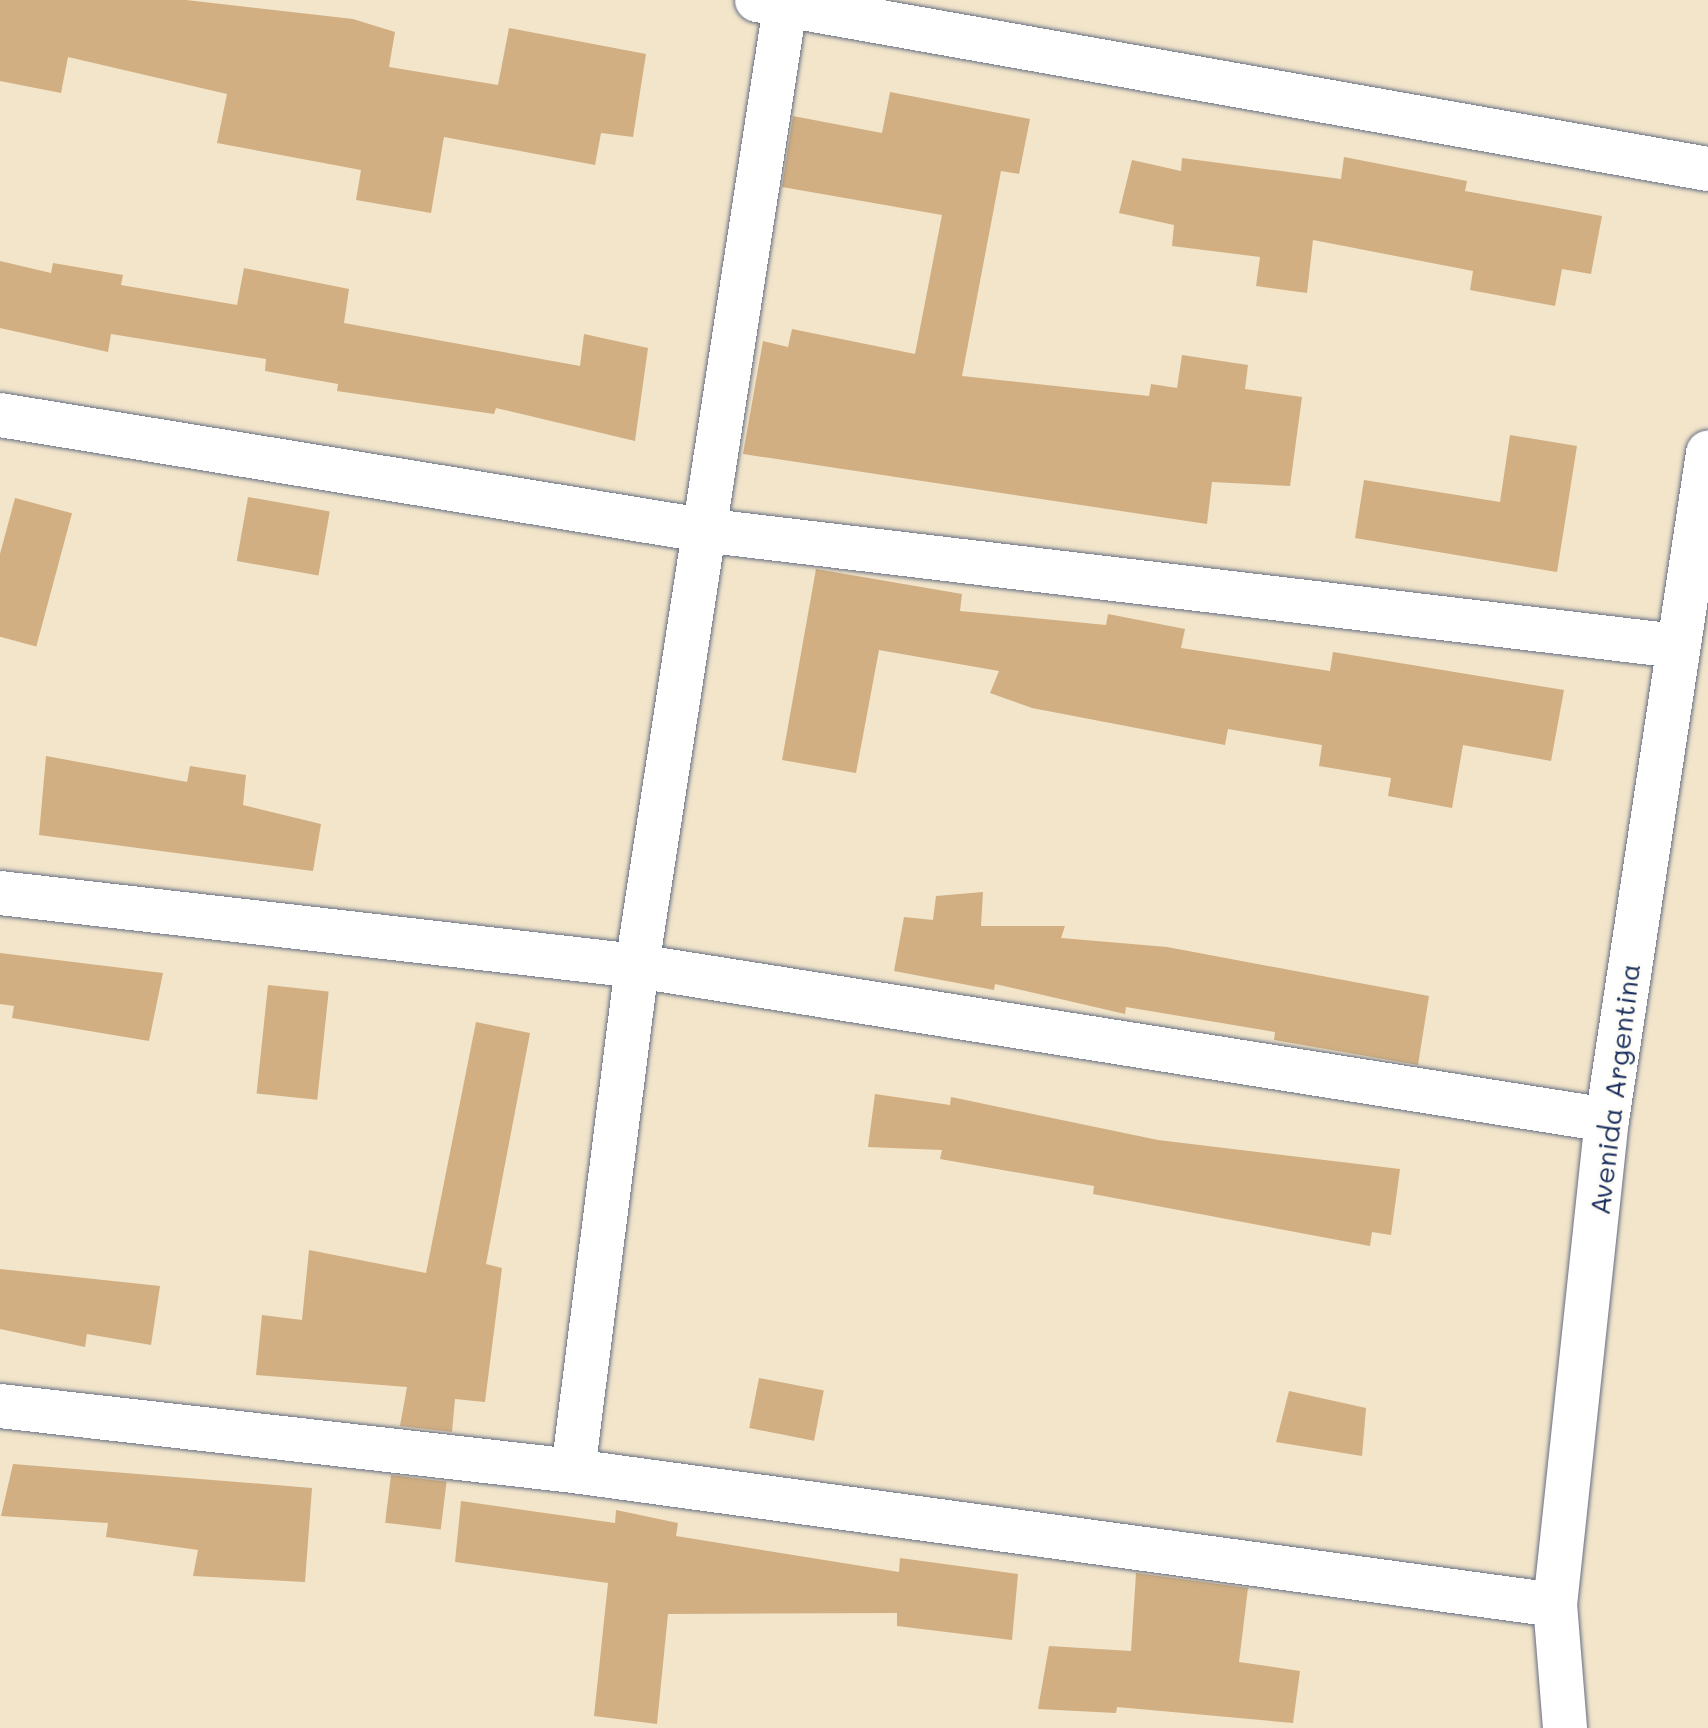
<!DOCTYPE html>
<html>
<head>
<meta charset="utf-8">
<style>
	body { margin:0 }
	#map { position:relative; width:1708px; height:1728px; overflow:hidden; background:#f2e5ca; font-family:Mali,sans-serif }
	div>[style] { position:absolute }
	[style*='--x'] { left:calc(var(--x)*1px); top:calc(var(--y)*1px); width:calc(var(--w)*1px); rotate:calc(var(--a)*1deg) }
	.building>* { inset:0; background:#d1af82; transform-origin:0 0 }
	.roads { filter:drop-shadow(0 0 2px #666f84) drop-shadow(0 0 2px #666f84) }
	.street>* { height:44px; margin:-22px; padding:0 22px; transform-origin:22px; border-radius:22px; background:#fff }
	.secondary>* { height:44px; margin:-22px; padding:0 22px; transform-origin:22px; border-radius:22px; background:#fff }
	span { translate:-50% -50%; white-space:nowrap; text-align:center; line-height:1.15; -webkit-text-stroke:6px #fdfcf7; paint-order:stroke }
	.street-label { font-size:28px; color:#1b2f5e }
</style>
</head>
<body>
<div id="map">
	<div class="building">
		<div style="clip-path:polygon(0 0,186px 0,353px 19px,395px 32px,389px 67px,498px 85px,509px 28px,646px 54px,633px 137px,601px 133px,595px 165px,444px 137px,431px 213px,356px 200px,361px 170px,217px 143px,227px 94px,68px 57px,61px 93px,0 81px)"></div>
		<div style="clip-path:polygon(890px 92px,1030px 119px,1019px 174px,1001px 171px,962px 376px,1149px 396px,1151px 384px,1177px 388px,1182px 355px,1248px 365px,1245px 389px,1302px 397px,1290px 486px,1212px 482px,1207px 524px,743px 454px,763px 341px,788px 347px,792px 329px,915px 354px,942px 215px,782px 187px,793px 116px,882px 133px)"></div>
		<div style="clip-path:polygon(1344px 157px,1467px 181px,1465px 191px,1602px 216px,1591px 274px,1562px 269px,1555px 306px,1470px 290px,1473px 271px,1313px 240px,1307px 293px,1256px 286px,1260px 257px,1172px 246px,1174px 225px,1119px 213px,1132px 160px,1181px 171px,1182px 158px,1341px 179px)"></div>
		<div style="clip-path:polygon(0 261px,51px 273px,53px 263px,123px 275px,121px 285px,237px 305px,244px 268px,349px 289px,344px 323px,580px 366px,584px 334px,648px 348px,635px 441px,496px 408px,494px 414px,337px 391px,338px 384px,265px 371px,266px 359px,111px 334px,108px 352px,0 328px)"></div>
		<div style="clip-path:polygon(1510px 435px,1577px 446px,1557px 572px,1355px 538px,1364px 480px,1500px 502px)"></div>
		<div style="left:248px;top:497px;width:83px;height:65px;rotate:10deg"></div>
		<div style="left:15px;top:498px;width:59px;height:138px;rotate:15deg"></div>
		<div style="clip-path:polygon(816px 569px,962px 594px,960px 611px,1106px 625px,1108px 614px,1185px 629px,1181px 648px,1330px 671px,1333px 652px,1564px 690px,1551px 761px,1463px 745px,1452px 808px,1388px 796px,1391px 778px,1319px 766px,1322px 745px,1228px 729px,1225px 745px,1032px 708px,990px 693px,999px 671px,879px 650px,856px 773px,782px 760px)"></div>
		<div style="clip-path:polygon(46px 756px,187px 782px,190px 766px,246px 775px,243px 805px,321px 824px,313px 871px,39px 835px)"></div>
		<div style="clip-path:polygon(983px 892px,981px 926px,1065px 926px,1061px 938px,1167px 947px,1429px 996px,1418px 1065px,1274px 1040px,1275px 1032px,1126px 1007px,1125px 1014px,995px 984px,994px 990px,894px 971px,904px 917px,933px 920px,936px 896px)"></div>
		<div style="clip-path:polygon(0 953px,163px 973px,149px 1041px,12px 1018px,14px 1006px,0 1004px)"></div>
		<div style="left:268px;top:985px;width:61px;height:109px;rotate:6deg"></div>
		<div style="clip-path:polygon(476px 1022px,530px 1033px,486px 1264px,502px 1268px,485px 1402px,455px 1399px,452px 1432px,400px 1426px,407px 1387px,256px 1375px,262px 1315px,302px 1320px,309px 1250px,426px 1273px)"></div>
		<div style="clip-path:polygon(875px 1094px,950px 1105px,951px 1097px,1158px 1140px,1400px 1169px,1391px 1235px,1372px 1232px,1370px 1246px,1093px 1194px,1094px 1186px,940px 1159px,942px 1150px,868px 1147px)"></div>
		<div style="clip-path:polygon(0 1269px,160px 1286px,151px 1345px,87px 1334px,85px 1347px,0 1329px)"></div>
		<div style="left:759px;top:1378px;width:66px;height:51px;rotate:11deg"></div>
		<div style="clip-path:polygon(1289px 1391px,1366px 1408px,1362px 1456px,1276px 1442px)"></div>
		<div style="clip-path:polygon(13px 1464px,312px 1488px,305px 1582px,193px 1576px,198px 1550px,106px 1537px,108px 1523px,1px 1516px)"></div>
		<div style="left:391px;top:1475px;width:56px;height:48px;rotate:7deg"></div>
		<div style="clip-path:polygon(461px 1501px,615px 1523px,616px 1510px,678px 1523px,676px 1536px,899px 1572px,900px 1558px,1018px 1574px,1012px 1640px,897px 1626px,897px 1613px,668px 1614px,657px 1724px,594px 1716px,608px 1583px,455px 1562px)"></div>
		<div style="clip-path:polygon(1136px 1573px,1248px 1588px,1239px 1662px,1300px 1671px,1293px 1723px,1117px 1707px,1116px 1713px,1038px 1709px,1049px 1646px,1131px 1651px)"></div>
	</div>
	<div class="roads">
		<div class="street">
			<div style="--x:757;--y:0;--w:966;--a:10.08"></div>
			<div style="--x:0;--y:415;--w:711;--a:9.3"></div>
			<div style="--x:702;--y:530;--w:981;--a:6.79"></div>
			<div style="--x:0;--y:893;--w:641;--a:6.54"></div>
			<div style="--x:637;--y:966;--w:982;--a:9.02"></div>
			<div style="--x:0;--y:1406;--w:577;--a:6.47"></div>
			<div style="--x:573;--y:1471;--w:991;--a:7.77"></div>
			<div style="--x:573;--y:1471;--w:509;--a:-82.78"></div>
			<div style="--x:637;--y:966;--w:977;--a:-81.23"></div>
		</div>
		<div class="secondary">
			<div style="--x:1565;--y:1728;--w:123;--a:-94.6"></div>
			<div style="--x:1555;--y:1605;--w:488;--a:-83.9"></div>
			<div style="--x:1607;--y:1120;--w:675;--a:-81.39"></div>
		</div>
	</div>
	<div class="street-label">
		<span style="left:1614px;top:1089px;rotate:-83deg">Avenida Argentina</span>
	</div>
</div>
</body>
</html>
